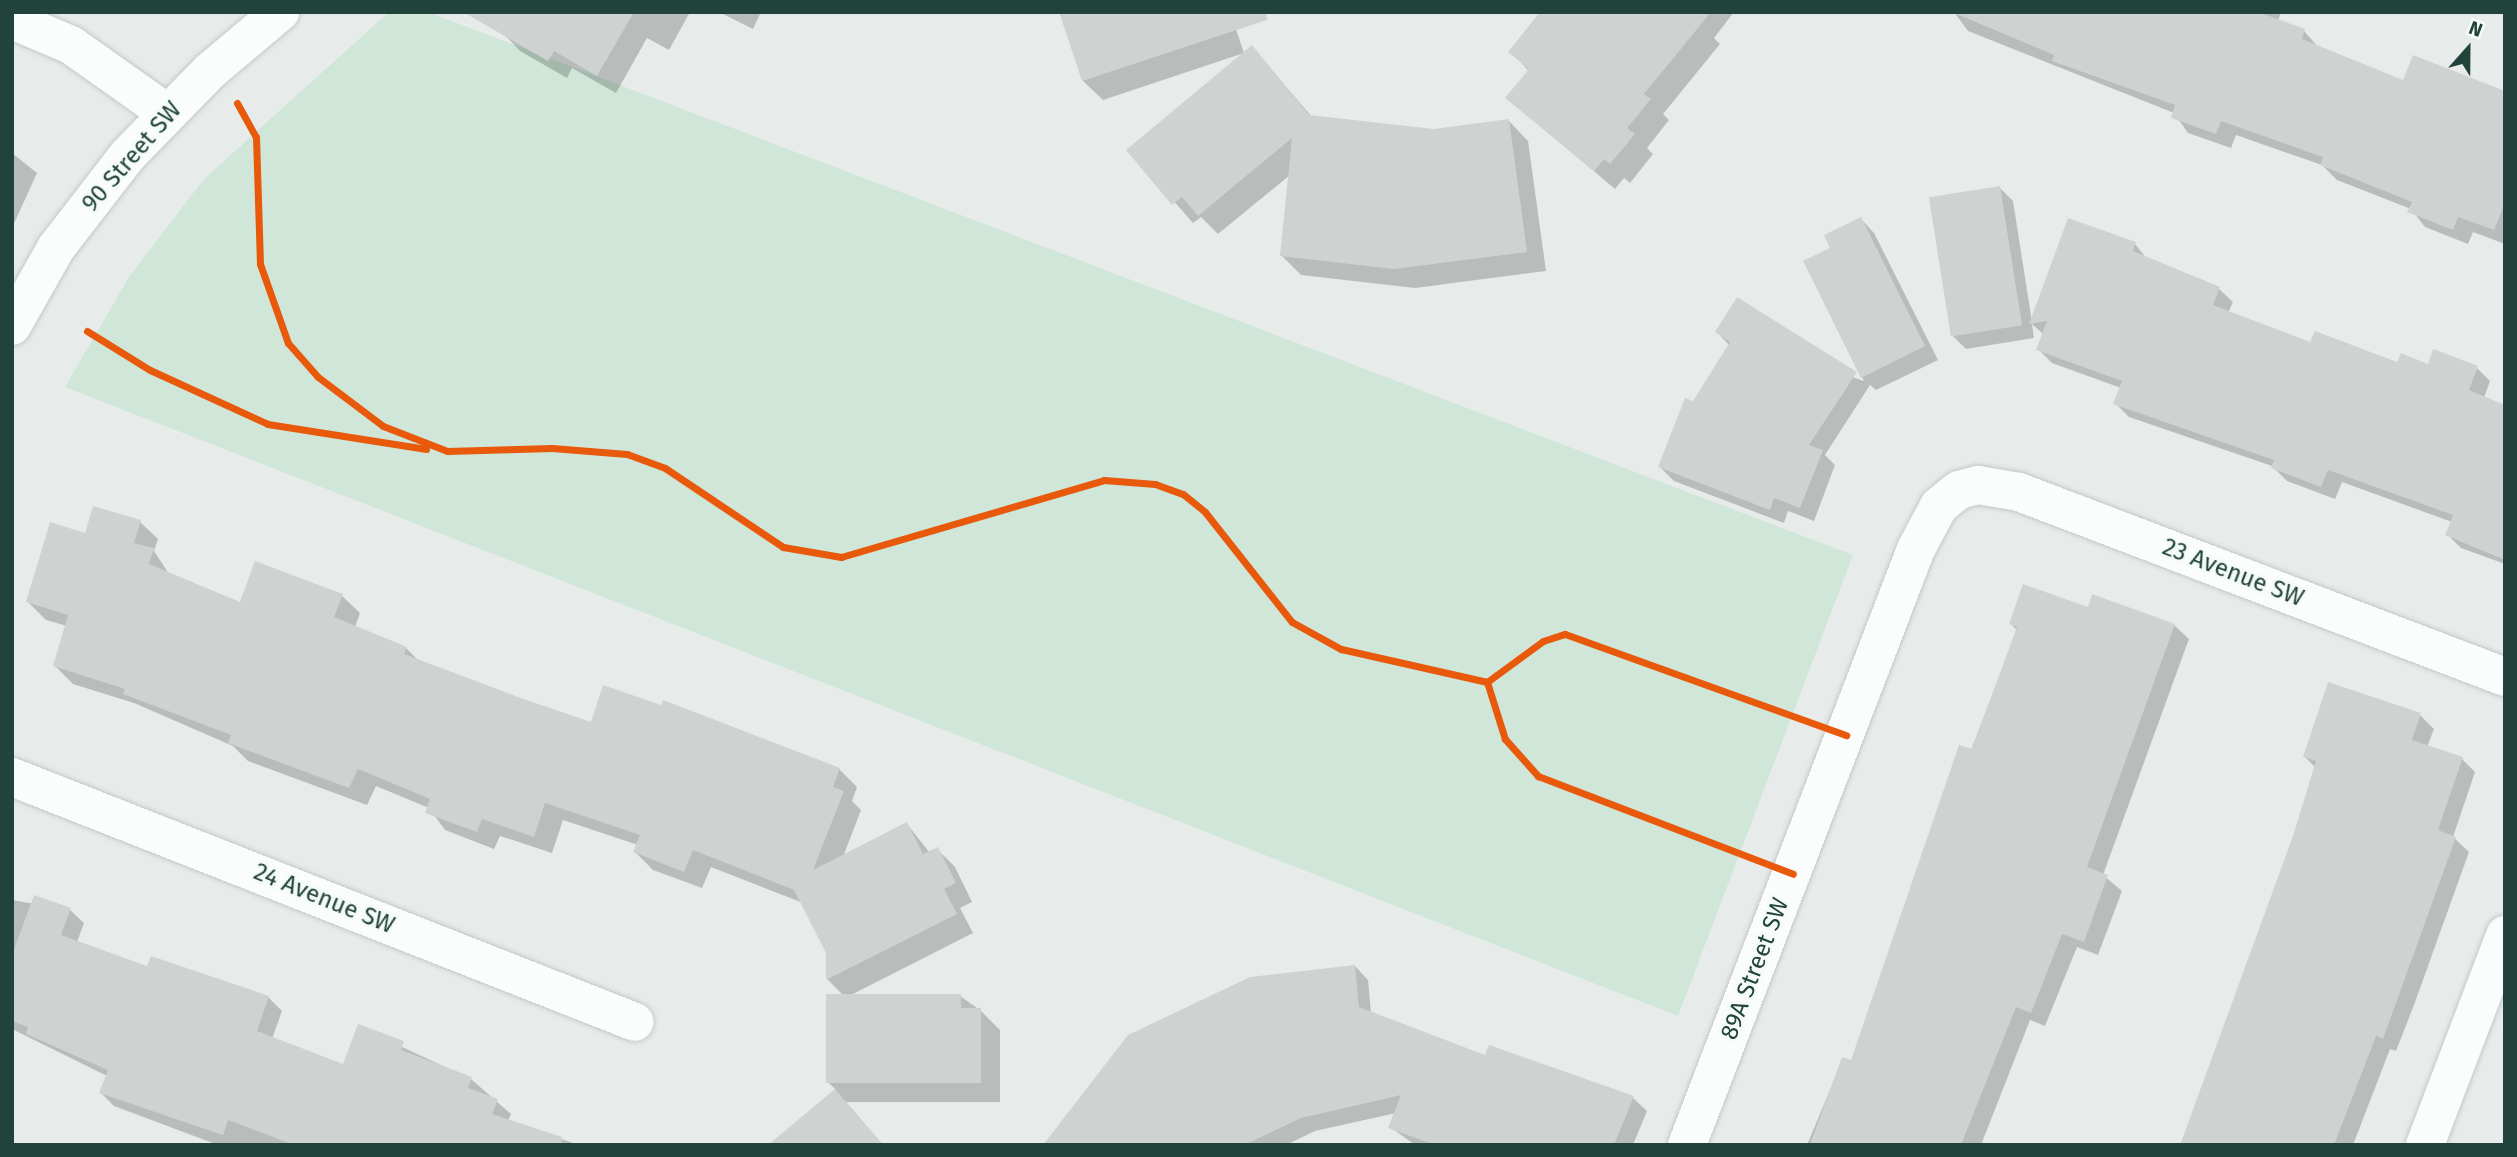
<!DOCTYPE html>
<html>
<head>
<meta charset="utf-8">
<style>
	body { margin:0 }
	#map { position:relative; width:2517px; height:1157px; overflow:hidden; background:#e7ecea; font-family:"Fira Sans",sans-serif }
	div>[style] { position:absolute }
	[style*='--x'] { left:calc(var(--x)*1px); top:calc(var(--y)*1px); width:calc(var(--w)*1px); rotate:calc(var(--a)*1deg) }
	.green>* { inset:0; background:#cfe6d8 }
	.shadow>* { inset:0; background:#0003 }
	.building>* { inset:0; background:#ced3d1; transform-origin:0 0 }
	.roads { filter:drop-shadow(0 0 2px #c4c9c7) drop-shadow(0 0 2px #c4c9c7) }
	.minor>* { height:38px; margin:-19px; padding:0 19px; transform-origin:19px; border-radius:19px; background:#fbfcfc }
	.cycleway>* { height:7px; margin:-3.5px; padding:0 3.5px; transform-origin:3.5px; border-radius:3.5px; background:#e8590c }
	span { translate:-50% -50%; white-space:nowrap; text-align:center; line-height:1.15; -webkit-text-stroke:6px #f5fbf8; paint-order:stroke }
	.street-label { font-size:24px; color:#22423c }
	.frame { position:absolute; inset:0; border:14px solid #22423c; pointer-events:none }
	.north { position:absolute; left:2433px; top:14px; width:70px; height:70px; -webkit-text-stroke:5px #f5fbf8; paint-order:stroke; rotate:21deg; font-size:19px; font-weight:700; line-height:28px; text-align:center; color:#22423c }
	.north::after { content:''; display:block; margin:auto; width:24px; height:32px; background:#22423c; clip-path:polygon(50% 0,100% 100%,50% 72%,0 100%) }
</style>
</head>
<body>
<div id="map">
	<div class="green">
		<div style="clip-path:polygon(389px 12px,428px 12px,1853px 555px,1678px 1016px,65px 387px,129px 277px,204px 179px)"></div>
	</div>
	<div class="shadow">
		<div style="clip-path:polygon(515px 12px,690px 12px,669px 50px,647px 38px,616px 93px,572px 68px,567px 78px,520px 51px,503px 33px)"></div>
		<div style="clip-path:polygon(719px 12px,761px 12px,753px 29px)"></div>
		<div style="clip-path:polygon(1062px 12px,1230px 12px,1244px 53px,1103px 100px,1083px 81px)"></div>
		<div style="clip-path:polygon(1543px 12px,1734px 12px,1714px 38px,1720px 44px,1663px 114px,1669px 120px,1647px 148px,1653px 154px,1630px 183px,1624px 178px,1615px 189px,1507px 98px,1529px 71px,1510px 51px)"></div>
		<div style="clip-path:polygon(1954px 12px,2281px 12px,2278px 21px,2304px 31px,2319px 48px,2404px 82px,2505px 92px,2505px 244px,2473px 232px,2468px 244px,2425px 227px,2411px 209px,2337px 180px,2322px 165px,2236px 135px,2231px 148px,2188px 133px,2174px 113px,1968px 31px)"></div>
		<div style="clip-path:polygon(1252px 47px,1312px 117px,1434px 131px,1509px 121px,1528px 141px,1546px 271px,1415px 288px,1301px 275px,1282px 256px,1290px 175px,1218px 234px,1201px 217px,1193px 223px,1129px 150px)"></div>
		<div style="clip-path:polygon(12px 153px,37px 173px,12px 228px)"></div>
		<div style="clip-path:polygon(1999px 187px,2013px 201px,2032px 322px,2135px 244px,2148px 260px,2219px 289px,2233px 302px,2228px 313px,2311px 345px,2398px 365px,2477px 368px,2490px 381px,2484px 398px,2505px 406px,2505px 564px,2461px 548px,2447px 534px,2452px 522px,2342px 482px,2335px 499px,2287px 481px,2272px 466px,2129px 417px,2115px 403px,2121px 388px,2052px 363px,2038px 349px,2044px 335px,2032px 324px,2034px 338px,1966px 349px,1952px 335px)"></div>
		<div style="clip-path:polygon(1861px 219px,1874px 233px,1938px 360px,1876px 390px,1870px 385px,1825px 455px,1835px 465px,1814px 521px,1788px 511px,1784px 523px,1674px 481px,1660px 467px,1730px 346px,1717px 332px,1864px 381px,1806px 262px,1832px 249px)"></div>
		<div style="clip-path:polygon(140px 522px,158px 539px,154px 551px,169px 574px,241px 604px,342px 596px,360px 613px,355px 627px,406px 648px,419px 661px,592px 725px,839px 769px,857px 787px,852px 801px,861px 810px,843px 857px,907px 824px,930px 853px,937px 849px,955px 867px,972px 902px,960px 908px,973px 933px,849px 996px,960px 996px,980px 1010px,1000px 1030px,1000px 1102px,846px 1102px,883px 1145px,771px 1145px,836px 1090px,828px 1082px,844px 996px,828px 980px,828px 953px,803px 903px,711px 867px,702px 888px,653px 870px,635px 852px,638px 845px,563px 820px,552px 853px,500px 836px,494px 849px,445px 830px,429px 808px,376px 786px,367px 805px,248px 761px,233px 746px,134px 703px,73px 684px,55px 666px,67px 626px,46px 620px,28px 602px,86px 535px)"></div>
		<div style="clip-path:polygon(2089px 609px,2174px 625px,2189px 639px,2103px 875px,2122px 891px,2098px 955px,2077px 947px,2045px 1026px,2030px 1020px,1981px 1145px,1807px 1145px,1843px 1059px,1852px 1062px,2017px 630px,2011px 624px)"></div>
		<div style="clip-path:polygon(2420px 715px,2434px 729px,2427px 747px,2462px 759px,2475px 772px,2453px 837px,2469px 852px,2414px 1005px,2396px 1051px,2390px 1049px,2353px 1145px,2181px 1145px,2295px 837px,2316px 768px,2305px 757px)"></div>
		<div style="clip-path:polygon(12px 900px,70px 910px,84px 923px,77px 942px,148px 968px,268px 997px,282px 1011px,272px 1039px,344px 1066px,359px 1027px,471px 1079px,511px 1114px,508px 1121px,579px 1145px,218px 1145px,114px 1106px,101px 1093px,107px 1076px,12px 1029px)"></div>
		<div style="clip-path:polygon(1355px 966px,1368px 980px,1371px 1013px,1486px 1057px,1633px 1098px,1647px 1111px,1633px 1145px,1415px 1145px,1390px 1127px,1396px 1113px,1315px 1131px,1286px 1145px,1068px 1145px)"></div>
	</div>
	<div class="building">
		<div style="clip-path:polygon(463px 12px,634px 12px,597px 76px,554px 51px,548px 61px)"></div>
		<div style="clip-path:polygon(1059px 12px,1266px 12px,1267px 20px,1082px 81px)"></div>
		<div style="clip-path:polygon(1540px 12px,1711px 12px,1644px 94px,1651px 99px,1627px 128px,1635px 134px,1610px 164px,1604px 159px,1594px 171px,1505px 98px,1529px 69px,1508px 52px)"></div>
		<div style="clip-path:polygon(1952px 12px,2258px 12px,2305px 29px,2302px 39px,2403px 80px,2413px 55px,2505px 91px,2505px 203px,2494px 230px,2458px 217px,2453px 230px,2407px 212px,2412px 202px,2320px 165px,2323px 157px,2221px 121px,2216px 134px,2171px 118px,2175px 105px,2052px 61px,2054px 55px)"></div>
		<div style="clip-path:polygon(1252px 45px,1309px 115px,1434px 129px,1509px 119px,1527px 252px,1394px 269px,1280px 256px,1292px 138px,1198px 216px,1182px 197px,1172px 205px,1126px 150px)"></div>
		<div style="left:2000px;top:186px;width:141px;height:72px;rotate:81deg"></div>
		<div style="clip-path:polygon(1861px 217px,1925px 346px,1861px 378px,1803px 261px,1830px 248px,1824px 235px)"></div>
		<div style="clip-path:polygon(2068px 218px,2136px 242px,2133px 251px,2220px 287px,2213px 305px,2310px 342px,2315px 331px,2397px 362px,2401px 353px,2428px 364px,2433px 349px,2478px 366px,2469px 390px,2505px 405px,2505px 560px,2445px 535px,2453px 515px,2328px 470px,2321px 487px,2271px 468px,2274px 460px,2113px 404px,2122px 381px,2036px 350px,2047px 321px,2029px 324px)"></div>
		<div style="clip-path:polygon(1737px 297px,1857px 372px,1809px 445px,1823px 450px,1800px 508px,1774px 498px,1770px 510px,1658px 467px,1685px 398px,1693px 401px,1730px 342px,1715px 332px)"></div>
		<div style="clip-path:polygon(93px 506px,141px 520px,134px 543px,154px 548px,149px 564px,240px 602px,255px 561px,343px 594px,334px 617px,407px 647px,404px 654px,515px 696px,591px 722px,603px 685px,661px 705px,663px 700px,840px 768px,833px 787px,844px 791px,813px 870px,907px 822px,923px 854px,938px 847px,956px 883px,944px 889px,957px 914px,826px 980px,826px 953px,794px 890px,693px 850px,684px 872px,633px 852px,640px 835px,545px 803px,534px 837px,482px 819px,477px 832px,425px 813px,430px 799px,358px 769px,349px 788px,228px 743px,231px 735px,123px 694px,125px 689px,53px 666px,68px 615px,26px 602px,50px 522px,85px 533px)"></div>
		<div style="clip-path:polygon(2023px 584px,2088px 607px,2092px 594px,2175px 624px,2087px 867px,2108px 875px,2084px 942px,2062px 934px,2031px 1013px,2016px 1007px,1961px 1145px,1810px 1145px,1842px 1057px,1851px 1060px,1959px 745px,1972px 749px,2017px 627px,2009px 624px)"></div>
		<div style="clip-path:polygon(2328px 682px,2421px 713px,2412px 740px,2463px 757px,2438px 830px,2456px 837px,2383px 1039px,2376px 1036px,2334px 1145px,2180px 1145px,2293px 836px,2316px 761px,2303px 757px)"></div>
		<div style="clip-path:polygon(34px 895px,71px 908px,61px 935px,147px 966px,151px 956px,269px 996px,257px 1031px,343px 1064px,358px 1024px,404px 1041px,401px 1050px,472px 1077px,468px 1088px,498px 1099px,492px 1114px,562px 1137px,561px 1145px,294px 1145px,228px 1120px,223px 1135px,99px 1093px,108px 1070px,26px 1034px,28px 1027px,12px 1021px,12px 955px)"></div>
		<div style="clip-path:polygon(1355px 965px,1359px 1007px,1485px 1055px,1489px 1045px,1634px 1096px,1614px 1145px,1435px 1145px,1388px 1128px,1401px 1095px,1301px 1118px,1244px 1145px,1043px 1145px,1128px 1035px,1250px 977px)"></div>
		<div style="clip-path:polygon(826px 994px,961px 994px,961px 1008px,981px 1008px,981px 1083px,826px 1083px)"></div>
		<div style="clip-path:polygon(835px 1089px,883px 1145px,768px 1145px)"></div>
	</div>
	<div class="roads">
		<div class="minor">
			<div style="--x:12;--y:20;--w:64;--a:23"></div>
			<div style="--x:71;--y:45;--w:118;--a:35.3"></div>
			<div style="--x:12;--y:326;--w:90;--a:-60.6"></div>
			<div style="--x:56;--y:248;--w:118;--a:-52.3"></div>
			<div style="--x:128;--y:155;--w:117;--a:-45.7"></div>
			<div style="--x:210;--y:71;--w:92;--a:-40.1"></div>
			<div style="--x:12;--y:777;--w:669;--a:21.47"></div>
			<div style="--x:1687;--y:1145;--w:638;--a:-68.98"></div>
			<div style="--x:1916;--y:549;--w:49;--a:-61.9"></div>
			<div style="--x:1939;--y:506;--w:26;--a:-39"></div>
			<div style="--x:1959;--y:490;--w:20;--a:-15"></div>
			<div style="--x:1978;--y:485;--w:42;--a:9.7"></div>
			<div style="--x:2019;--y:492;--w:520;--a:20.84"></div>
			<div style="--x:2425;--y:1145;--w:225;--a:-69.1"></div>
		</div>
	</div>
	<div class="cycleway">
		<div style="--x:237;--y:103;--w:39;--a:61"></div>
		<div style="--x:256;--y:137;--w:127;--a:88.2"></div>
		<div style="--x:260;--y:264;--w:84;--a:70.5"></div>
		<div style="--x:288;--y:343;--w:45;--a:48.6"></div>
		<div style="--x:318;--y:377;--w:81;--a:37"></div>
		<div style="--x:383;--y:426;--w:69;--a:21.3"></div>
		<div style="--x:447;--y:451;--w:105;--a:-1.6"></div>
		<div style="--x:552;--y:448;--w:75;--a:4.6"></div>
		<div style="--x:627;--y:454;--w:40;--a:20.2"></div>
		<div style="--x:665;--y:468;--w:142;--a:33.8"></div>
		<div style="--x:783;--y:547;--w:59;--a:9.8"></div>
		<div style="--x:841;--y:557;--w:274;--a:-16.3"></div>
		<div style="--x:1104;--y:480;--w:51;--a:4.5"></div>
		<div style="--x:1155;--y:484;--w:30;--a:20"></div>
		<div style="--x:1183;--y:494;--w:28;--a:39"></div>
		<div style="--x:1205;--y:512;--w:140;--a:51.7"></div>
		<div style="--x:1292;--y:622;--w:56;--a:28.9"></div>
		<div style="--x:1341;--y:649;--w:150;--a:12.7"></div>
		<div style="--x:1487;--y:682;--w:69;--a:-36.2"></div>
		<div style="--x:1543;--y:641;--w:23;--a:-18"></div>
		<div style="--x:1565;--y:634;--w:299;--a:19.8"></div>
		<div style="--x:87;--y:331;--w:74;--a:31.8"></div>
		<div style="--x:150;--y:370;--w:130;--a:24.6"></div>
		<div style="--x:268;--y:424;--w:160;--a:9"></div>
		<div style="--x:1487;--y:682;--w:60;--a:72.5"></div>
		<div style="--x:1505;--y:739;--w:50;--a:48.3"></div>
		<div style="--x:1538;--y:776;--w:273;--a:21"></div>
	</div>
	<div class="street-label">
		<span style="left:132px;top:157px;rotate:-49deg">90 Street SW</span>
		<span style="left:2233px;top:573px;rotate:21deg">23 Avenue SW</span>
		<span style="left:324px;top:899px;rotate:22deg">24 Avenue SW</span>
		<span style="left:1755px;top:969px;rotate:-69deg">89A Street SW</span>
	</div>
	<div class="frame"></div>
	<div class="north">N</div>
</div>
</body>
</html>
